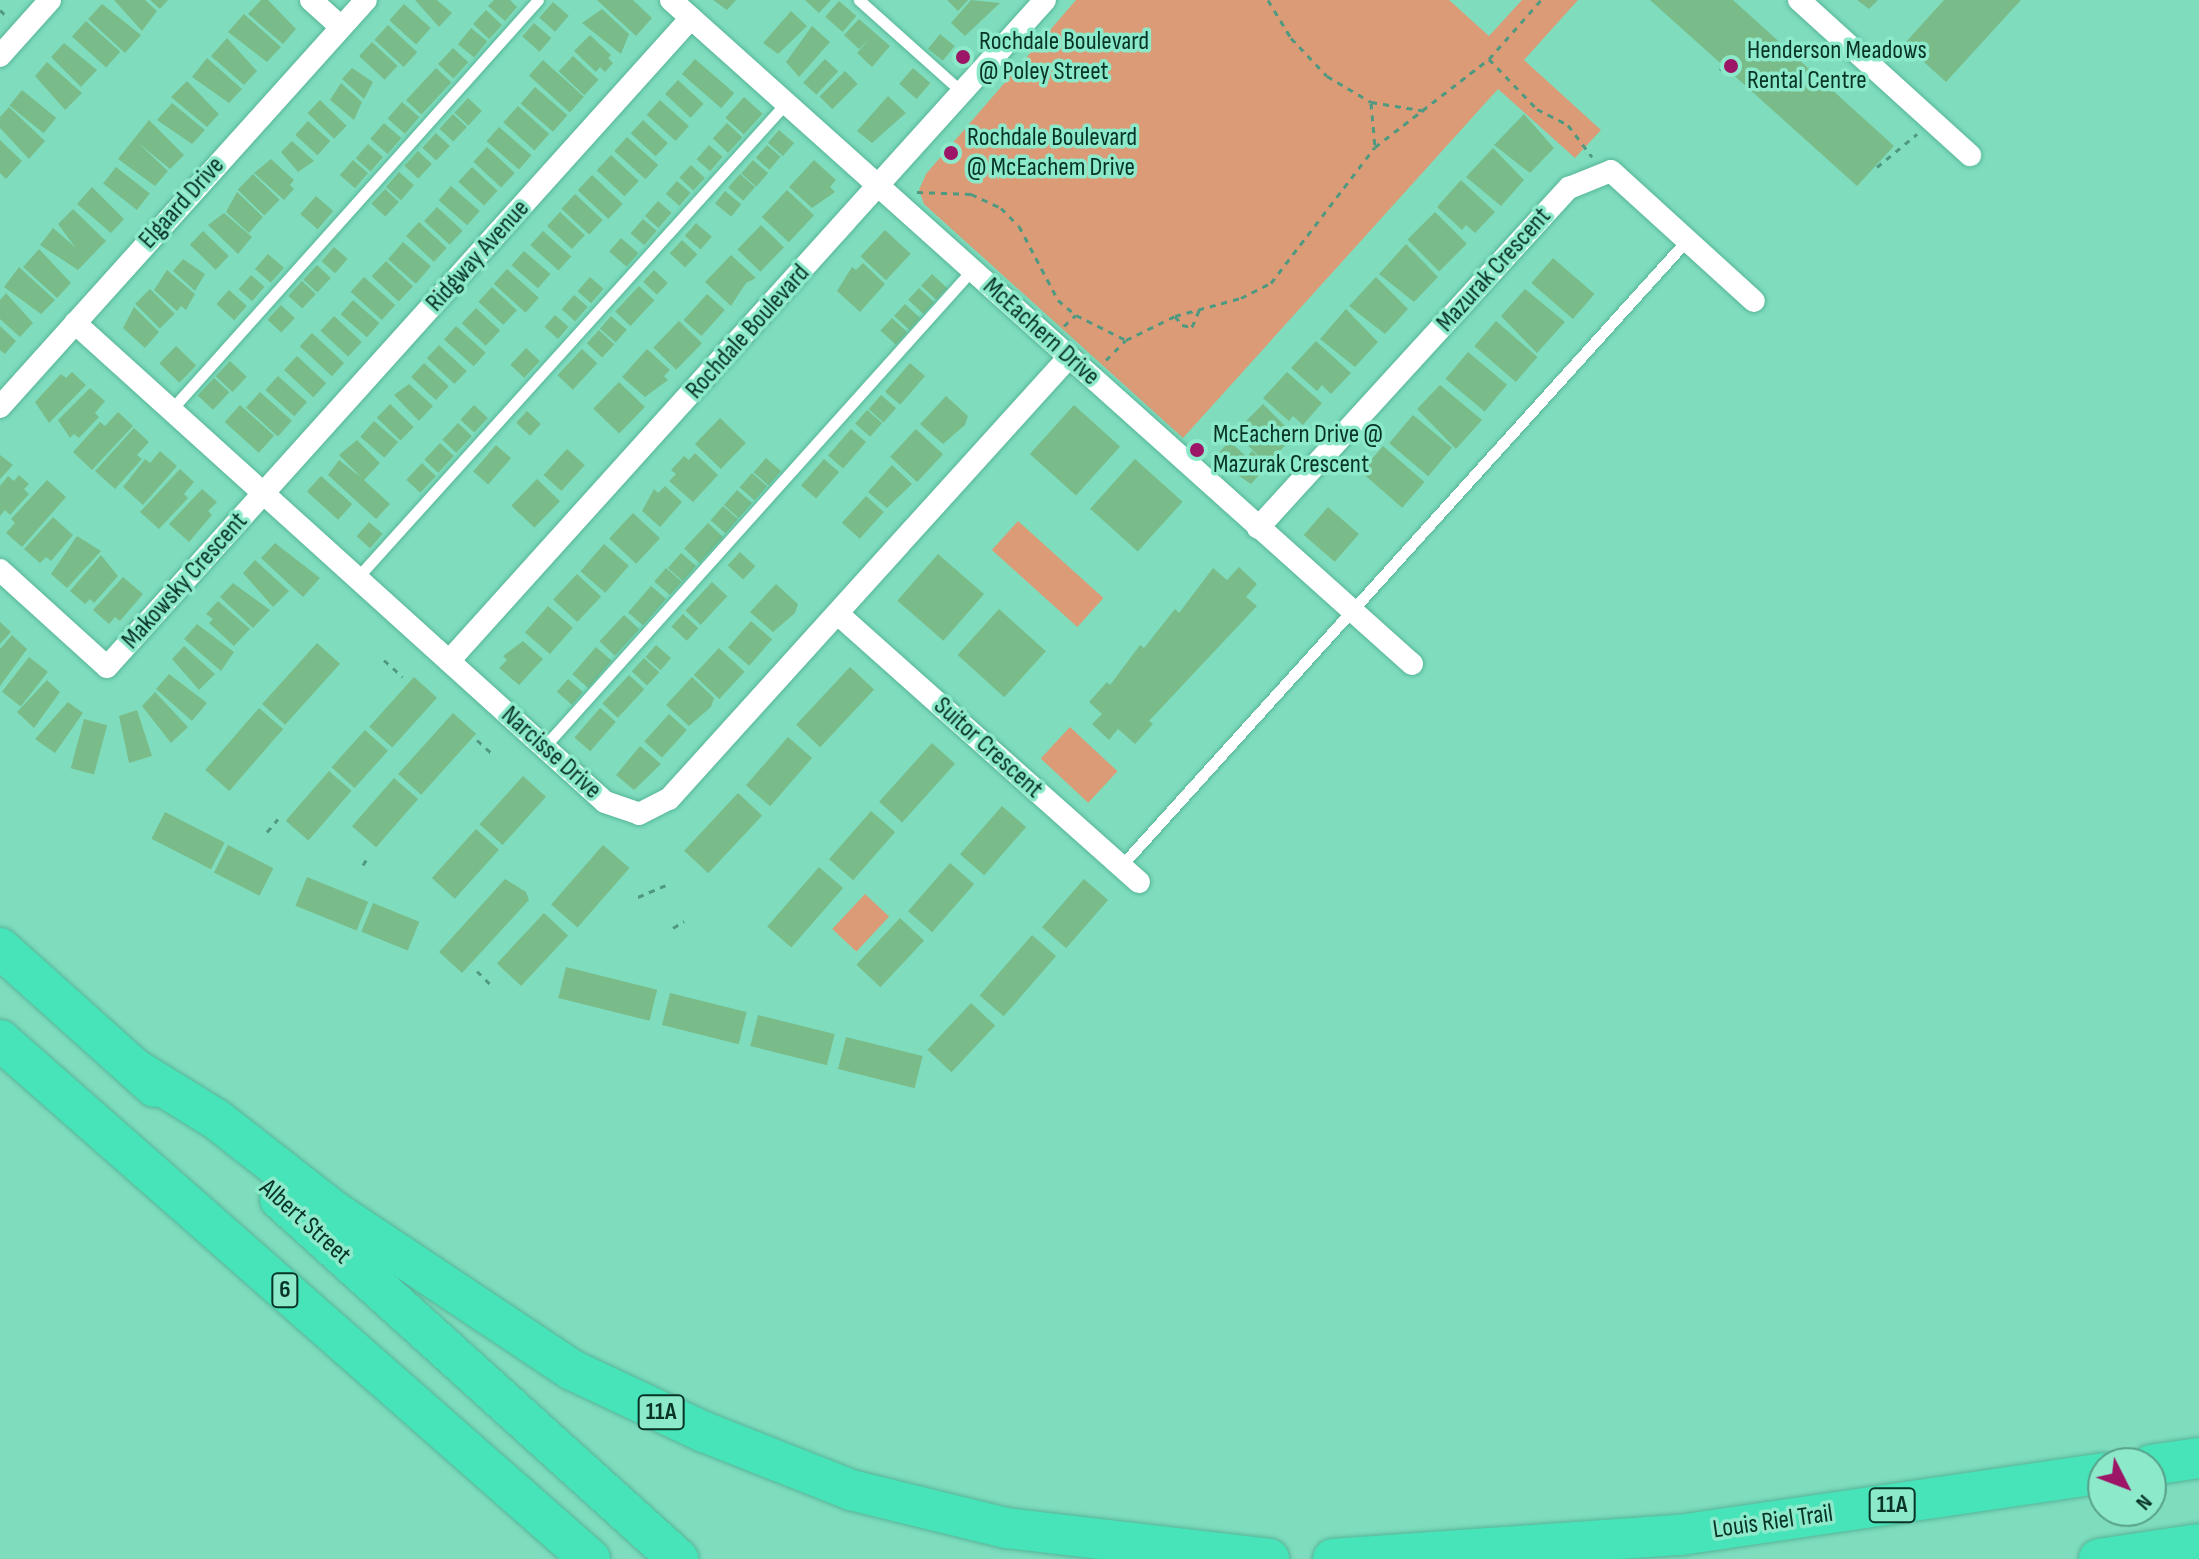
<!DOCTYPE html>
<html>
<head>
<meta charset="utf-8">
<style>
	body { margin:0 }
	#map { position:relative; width:2199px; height:1559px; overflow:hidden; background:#7fddbe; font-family:"Sofia Sans Condensed",sans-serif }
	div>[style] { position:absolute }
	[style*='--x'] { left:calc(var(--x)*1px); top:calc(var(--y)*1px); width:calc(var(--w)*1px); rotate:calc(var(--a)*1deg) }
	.green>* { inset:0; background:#da9b76; transform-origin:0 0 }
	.building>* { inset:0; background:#79bc89; transform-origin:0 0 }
	.path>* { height:3px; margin-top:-1.5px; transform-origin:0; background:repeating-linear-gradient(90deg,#4f9981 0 6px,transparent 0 12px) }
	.roads { filter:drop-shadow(0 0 2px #56b598) drop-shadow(0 0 2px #56b598) }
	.lane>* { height:11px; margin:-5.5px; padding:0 5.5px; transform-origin:5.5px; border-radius:5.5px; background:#fff }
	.street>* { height:22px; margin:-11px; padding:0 11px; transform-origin:11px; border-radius:11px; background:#fff }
	.highway>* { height:40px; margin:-20px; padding:0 20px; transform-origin:20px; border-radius:20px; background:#47e4b9 }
	.dots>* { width:22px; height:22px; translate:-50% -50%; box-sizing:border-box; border:4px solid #8ceacb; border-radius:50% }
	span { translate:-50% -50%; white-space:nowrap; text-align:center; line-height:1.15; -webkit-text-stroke:7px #8ceacb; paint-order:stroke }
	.shield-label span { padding:2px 6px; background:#8ceacb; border:2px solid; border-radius:6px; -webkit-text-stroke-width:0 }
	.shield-label { font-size:24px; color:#083327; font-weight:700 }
	.poi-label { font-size:26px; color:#083327 }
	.left { translate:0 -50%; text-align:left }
	.street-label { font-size:26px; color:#083327 }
	.north { position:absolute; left:2087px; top:1447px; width:80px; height:80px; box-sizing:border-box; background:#8ceacb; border:2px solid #57a189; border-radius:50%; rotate:132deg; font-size:22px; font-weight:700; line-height:32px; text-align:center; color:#083327 }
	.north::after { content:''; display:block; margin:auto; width:28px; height:36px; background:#9c1566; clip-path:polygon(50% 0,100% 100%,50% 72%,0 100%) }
</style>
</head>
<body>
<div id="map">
	<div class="green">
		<div style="clip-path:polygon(1076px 0,1449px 0,1489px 36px,1522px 0,1578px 0,1524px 60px,1601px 130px,1575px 158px,1498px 89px,1183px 438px,924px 204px,919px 190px,926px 174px)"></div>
		<div style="left:1018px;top:521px;width:115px;height:39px;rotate:42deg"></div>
		<div style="left:1070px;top:727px;width:65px;height:43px;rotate:43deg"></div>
		<div style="left:865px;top:894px;width:33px;height:48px;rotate:43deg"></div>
	</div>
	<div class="building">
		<div style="clip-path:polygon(114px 0,145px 0,157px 11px,142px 31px)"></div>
		<div style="clip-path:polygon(150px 0,168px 0,160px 9px)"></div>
		<div style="clip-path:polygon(261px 0,268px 0,296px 29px,283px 44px,248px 14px)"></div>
		<div style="clip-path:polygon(415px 0,437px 0,452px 13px,439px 27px)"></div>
		<div style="clip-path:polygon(494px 0,510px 0,517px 7px,505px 21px,488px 6px)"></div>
		<div style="clip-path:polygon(597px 0,633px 0,652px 18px,636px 36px)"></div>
		<div style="clip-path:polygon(713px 0,736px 0,727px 10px)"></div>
		<div style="clip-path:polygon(805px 0,831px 0,819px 13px)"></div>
		<div style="clip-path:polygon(947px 0,968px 0,958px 11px)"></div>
		<div style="clip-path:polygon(971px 0,1000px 3px,965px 36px,951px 23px)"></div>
		<div style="clip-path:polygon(1650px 0,1733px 0,1894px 146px,1857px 186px)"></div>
		<div style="clip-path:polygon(1857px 0,1878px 0,1869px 9px)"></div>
		<div style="clip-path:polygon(1944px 0,2021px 0,1946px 82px,1904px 44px)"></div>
		<div style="left:839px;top:1px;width:23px;height:21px;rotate:41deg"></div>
		<div style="left:553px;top:2px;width:21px;height:21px;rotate:41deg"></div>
		<div style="clip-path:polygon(102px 4px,141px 35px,125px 53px,88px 19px)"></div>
		<div style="left:404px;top:4px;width:36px;height:22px;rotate:42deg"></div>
		<div style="clip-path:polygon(602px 9px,629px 34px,621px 54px,582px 23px)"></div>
		<div style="left:486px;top:10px;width:22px;height:19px;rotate:43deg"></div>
		<div style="clip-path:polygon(791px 11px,807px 26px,778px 54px,763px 43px)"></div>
		<div style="clip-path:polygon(244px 14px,281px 47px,267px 62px,228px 32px)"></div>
		<div style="clip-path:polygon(859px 19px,890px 46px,872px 67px,857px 53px,870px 38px,859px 49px,844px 35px)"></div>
		<div style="left:86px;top:21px;width:46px;height:21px;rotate:42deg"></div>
		<div style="left:534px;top:23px;width:23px;height:18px;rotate:41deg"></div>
		<div style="left:388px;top:25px;width:40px;height:20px;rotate:43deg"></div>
		<div style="clip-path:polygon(812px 26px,830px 42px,799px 77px,786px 62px)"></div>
		<div style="left:471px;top:28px;width:21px;height:21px;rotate:39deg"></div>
		<div style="left:940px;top:34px;width:19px;height:19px;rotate:39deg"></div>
		<div style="clip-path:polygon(590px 35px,611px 55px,608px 58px,613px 63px,605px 72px,600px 67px,596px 72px,574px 51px)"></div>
		<div style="clip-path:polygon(227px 38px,257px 71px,244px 85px,211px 56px)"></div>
		<div style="left:372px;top:42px;width:35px;height:19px;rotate:43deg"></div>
		<div style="clip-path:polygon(64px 43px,97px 70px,81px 87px,51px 57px)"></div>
		<div style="left:453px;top:48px;width:21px;height:22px;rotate:43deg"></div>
		<div style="left:573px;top:56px;width:35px;height:21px;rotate:43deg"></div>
		<div style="clip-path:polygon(207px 58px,242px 89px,229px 103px,192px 77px)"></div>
		<div style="left:695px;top:59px;width:52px;height:20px;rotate:41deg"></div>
		<div style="left:825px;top:59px;width:18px;height:32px;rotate:43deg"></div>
		<div style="left:543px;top:60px;width:55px;height:21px;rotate:42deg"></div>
		<div style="clip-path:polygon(47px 62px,82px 93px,65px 110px,35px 76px)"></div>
		<div style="clip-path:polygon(352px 68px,373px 82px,364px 99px,342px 79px)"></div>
		<div style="left:436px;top:68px;width:21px;height:44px;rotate:43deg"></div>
		<div style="left:913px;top:68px;width:23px;height:21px;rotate:41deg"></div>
		<div style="left:845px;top:71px;width:18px;height:36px;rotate:45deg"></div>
		<div style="left:678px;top:80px;width:35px;height:19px;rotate:43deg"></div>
		<div style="clip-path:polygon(187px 81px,219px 114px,207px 127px,171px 97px)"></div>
		<div style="clip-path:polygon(341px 83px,362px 102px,354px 120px,330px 100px)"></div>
		<div style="left:535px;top:87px;width:43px;height:22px;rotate:41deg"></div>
		<div style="left:22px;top:90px;width:44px;height:20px;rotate:39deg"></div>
		<div style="clip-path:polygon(888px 96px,906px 113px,872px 143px,857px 131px)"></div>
		<div style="left:744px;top:97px;width:25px;height:28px;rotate:42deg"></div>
		<div style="left:468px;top:98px;width:19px;height:20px;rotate:43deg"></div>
		<div style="left:320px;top:100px;width:37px;height:18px;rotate:44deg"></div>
		<div style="left:660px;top:100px;width:39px;height:20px;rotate:42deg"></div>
		<div style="left:402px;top:102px;width:23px;height:22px;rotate:41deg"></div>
		<div style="clip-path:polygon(172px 103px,205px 130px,192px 144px,157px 120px)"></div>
		<div style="left:518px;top:106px;width:42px;height:22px;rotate:42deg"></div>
		<div style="clip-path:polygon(9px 107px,45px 141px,29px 159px,0 128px,0 117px)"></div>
		<div style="left:453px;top:114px;width:19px;height:20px;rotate:43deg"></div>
		<div style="clip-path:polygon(1524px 114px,1554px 148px,1530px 173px,1494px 145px)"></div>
		<div style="clip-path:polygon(149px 120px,184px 155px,170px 169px,137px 142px,168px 171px,155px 186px,118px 159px)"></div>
		<div style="left:643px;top:120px;width:34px;height:18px;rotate:43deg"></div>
		<div style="left:308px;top:121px;width:30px;height:19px;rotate:42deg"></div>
		<div style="left:384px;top:123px;width:23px;height:21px;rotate:41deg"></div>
		<div style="left:727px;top:123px;width:21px;height:21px;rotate:43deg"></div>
		<div style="left:499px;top:127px;width:43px;height:19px;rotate:41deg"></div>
		<div style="left:779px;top:130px;width:20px;height:17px;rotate:41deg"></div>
		<div style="left:436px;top:133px;width:19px;height:20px;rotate:43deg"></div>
		<div style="left:627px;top:137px;width:42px;height:19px;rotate:42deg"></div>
		<div style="clip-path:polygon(0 140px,22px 161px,6px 179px,0 173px)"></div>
		<div style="clip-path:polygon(292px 141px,314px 161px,298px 172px,281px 152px)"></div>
		<div style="left:368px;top:144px;width:20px;height:19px;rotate:41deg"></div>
		<div style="left:709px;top:145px;width:18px;height:19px;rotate:41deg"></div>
		<div style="left:767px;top:145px;width:18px;height:17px;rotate:41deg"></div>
		<div style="left:487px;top:147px;width:38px;height:20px;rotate:43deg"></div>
		<div style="clip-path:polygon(1493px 148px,1524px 180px,1501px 206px,1466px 177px)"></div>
		<div style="left:418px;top:151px;width:19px;height:20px;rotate:43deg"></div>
		<div style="left:611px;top:155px;width:38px;height:21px;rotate:43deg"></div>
		<div style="clip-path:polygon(271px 159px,294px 180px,290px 185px,294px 189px,284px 200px,254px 173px)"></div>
		<div style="left:353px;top:160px;width:20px;height:20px;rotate:41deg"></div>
		<div style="left:753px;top:160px;width:20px;height:18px;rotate:41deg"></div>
		<div style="clip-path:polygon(814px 160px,836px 180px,830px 187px,835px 192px,812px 208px,789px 187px)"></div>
		<div style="left:691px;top:165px;width:19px;height:17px;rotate:43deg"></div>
		<div style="left:116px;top:167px;width:43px;height:21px;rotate:38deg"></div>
		<div style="left:472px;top:167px;width:35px;height:20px;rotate:43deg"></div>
		<div style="left:399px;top:172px;width:20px;height:20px;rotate:41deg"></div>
		<div style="left:253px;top:174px;width:37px;height:22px;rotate:44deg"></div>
		<div style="left:740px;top:174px;width:20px;height:18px;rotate:41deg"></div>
		<div style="left:592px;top:175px;width:42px;height:21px;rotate:43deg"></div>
		<div style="clip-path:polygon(1461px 180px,1495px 212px,1475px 233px,1466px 225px,1462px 230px,1437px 207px)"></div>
		<div style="left:677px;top:181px;width:18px;height:17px;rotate:41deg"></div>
		<div style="left:451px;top:186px;width:38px;height:19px;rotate:41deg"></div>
		<div style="clip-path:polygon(92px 187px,124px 219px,111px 233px,77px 204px)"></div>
		<div style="left:385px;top:189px;width:19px;height:20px;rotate:43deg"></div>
		<div style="left:787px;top:190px;width:37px;height:37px;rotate:43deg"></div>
		<div style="left:725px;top:191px;width:21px;height:16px;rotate:39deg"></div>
		<div style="clip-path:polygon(237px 192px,263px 217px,249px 233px,226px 212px)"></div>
		<div style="left:575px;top:194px;width:38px;height:20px;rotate:43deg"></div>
		<div style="left:316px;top:196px;width:23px;height:24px;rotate:41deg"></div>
		<div style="left:658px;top:201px;width:18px;height:20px;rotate:41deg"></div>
		<div style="left:437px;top:207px;width:35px;height:19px;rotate:43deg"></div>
		<div style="clip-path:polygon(73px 209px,106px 241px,78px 270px,40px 245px,53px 228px,75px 247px,58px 224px)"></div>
		<div style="left:560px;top:212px;width:34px;height:19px;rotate:43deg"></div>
		<div style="left:1435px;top:212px;width:45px;height:39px;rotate:45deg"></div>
		<div style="clip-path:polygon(224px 213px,252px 237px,238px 254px,208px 225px)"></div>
		<div style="left:643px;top:219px;width:18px;height:19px;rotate:41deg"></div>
		<div style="left:419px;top:222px;width:38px;height:19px;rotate:43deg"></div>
		<div style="left:696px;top:223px;width:21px;height:17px;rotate:41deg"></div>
		<div style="left:761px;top:225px;width:32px;height:34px;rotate:44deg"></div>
		<div style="left:885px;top:230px;width:35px;height:36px;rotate:43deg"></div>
		<div style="left:203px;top:231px;width:36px;height:19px;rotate:44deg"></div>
		<div style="left:543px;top:231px;width:38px;height:19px;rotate:42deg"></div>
		<div style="left:621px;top:238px;width:23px;height:18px;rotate:41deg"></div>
		<div style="left:682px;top:240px;width:21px;height:18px;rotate:43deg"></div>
		<div style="left:403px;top:242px;width:37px;height:23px;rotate:41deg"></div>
		<div style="clip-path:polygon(1406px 244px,1438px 277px,1414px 302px,1379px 274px)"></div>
		<div style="left:334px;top:247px;width:18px;height:19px;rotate:41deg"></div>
		<div style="clip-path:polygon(39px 249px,71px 283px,57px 298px,23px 267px)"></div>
		<div style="left:524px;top:251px;width:35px;height:19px;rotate:41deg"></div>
		<div style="left:268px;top:254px;width:21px;height:20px;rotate:41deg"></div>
		<div style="clip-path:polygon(731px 255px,756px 278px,746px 283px,731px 306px,705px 282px)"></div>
		<div style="left:1553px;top:258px;width:55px;height:33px;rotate:41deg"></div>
		<div style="clip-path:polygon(183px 259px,205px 274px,195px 291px,173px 271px)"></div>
		<div style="left:386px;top:261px;width:37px;height:21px;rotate:43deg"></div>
		<div style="clip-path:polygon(863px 263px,885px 284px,860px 312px,837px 291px,852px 267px,856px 270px)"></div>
		<div style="left:317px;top:265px;width:19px;height:20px;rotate:43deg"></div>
		<div style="clip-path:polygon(19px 267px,55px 300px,41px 314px,4px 287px)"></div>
		<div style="left:507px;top:269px;width:43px;height:20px;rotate:42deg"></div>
		<div style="clip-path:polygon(167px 270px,195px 294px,186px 310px,181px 306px,177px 311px,154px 290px)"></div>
		<div style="left:654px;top:270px;width:19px;height:16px;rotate:43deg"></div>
		<div style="left:932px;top:274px;width:21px;height:16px;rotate:43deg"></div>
		<div style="left:251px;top:275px;width:18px;height:19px;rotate:41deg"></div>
		<div style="left:364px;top:277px;width:42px;height:20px;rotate:42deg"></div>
		<div style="left:590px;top:277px;width:18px;height:19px;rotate:41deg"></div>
		<div style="clip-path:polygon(1376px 277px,1408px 309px,1385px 334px,1349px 306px)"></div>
		<div style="left:302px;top:281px;width:19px;height:20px;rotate:43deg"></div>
		<div style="left:639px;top:286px;width:21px;height:35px;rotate:43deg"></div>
		<div style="left:492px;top:287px;width:34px;height:20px;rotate:43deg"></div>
		<div style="left:919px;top:288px;width:21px;height:16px;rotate:43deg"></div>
		<div style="left:150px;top:289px;width:35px;height:21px;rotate:45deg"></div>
		<div style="clip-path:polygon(1525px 289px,1565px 322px,1537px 353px,1501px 316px)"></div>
		<div style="left:229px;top:290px;width:24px;height:19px;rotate:42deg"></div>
		<div style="clip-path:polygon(6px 293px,33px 323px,20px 337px,0 319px,0 300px)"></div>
		<div style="left:707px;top:294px;width:24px;height:35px;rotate:42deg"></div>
		<div style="left:574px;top:295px;width:18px;height:19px;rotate:41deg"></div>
		<div style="left:353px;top:300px;width:35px;height:19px;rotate:41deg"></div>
		<div style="left:905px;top:304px;width:21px;height:16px;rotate:43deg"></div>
		<div style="left:281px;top:305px;width:19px;height:20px;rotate:43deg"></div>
		<div style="clip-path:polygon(134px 307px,159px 332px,145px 348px,123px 328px)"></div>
		<div style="left:476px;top:308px;width:33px;height:21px;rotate:43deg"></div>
		<div style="clip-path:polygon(1346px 309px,1378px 342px,1355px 367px,1320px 339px)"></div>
		<div style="left:555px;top:315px;width:18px;height:16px;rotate:41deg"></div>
		<div style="left:334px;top:316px;width:38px;height:20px;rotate:43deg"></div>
		<div style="left:611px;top:316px;width:21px;height:17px;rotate:41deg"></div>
		<div style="left:892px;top:318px;width:21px;height:17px;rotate:43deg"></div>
		<div style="left:679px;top:321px;width:32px;height:37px;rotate:44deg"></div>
		<div style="left:1496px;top:321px;width:55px;height:33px;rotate:41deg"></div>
		<div style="clip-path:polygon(0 326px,16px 341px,5px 354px,0 350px)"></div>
		<div style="left:456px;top:326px;width:40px;height:18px;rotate:42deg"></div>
		<div style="left:599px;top:330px;width:21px;height:18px;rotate:43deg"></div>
		<div style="left:312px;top:333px;width:44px;height:18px;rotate:43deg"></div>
		<div style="clip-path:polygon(1316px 341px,1351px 373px,1331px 394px,1322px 385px,1317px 391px,1291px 368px)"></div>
		<div style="left:439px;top:345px;width:38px;height:18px;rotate:43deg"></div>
		<div style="left:176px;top:346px;width:28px;height:24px;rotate:44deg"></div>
		<div style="left:526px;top:348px;width:19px;height:23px;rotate:43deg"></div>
		<div style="left:582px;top:349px;width:21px;height:36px;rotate:43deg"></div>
		<div style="clip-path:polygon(647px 349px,670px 370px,664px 376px,668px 380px,645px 397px,622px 377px)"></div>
		<div style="left:1468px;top:352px;width:51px;height:35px;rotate:40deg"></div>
		<div style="left:297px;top:356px;width:40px;height:19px;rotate:43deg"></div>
		<div style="left:230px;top:361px;width:23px;height:21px;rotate:43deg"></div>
		<div style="left:424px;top:363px;width:34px;height:19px;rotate:43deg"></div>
		<div style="left:910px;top:363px;width:20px;height:38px;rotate:41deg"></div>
		<div style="clip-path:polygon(72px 372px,86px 385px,49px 423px,35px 402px,61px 374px,66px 378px)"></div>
		<div style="clip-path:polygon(1287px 372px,1322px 403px,1303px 425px,1293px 416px,1289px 421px,1263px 398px)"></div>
		<div style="left:278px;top:376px;width:39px;height:19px;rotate:42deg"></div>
		<div style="left:214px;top:378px;width:21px;height:24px;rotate:43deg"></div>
		<div style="left:619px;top:382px;width:36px;height:37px;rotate:44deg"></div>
		<div style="clip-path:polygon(409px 384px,433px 406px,419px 421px,394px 395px)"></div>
		<div style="clip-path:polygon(1440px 385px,1482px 420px,1456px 449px,1417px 409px)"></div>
		<div style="clip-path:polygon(90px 388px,105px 401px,95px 413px,99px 417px,79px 438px,74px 434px,70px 438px,58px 420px)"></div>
		<div style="left:260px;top:392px;width:43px;height:21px;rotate:42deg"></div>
		<div style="left:881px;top:395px;width:20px;height:19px;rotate:41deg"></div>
		<div style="clip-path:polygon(946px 396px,968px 416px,965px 425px,943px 444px,920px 424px)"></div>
		<div style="left:390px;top:404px;width:33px;height:19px;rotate:44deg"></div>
		<div style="left:1263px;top:404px;width:45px;height:40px;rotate:45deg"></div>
		<div style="left:240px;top:405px;width:46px;height:23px;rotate:42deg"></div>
		<div style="left:474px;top:405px;width:19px;height:20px;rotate:43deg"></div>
		<div style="left:1074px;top:405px;width:62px;height:66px;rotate:42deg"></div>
		<div style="left:867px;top:410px;width:20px;height:18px;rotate:41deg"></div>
		<div style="left:527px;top:411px;width:19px;height:16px;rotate:43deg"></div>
		<div style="clip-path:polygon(118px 412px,133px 426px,92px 470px,73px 452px,100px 422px,105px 426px)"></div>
		<div style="left:1413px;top:415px;width:51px;height:37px;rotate:40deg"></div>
		<div style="left:720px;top:418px;width:36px;height:36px;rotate:44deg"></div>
		<div style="left:374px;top:421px;width:32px;height:21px;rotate:41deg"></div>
		<div style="left:458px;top:423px;width:19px;height:23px;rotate:43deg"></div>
		<div style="clip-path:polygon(134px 428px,149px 442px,137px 455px,142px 459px,115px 489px,95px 471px)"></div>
		<div style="left:851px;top:429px;width:20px;height:35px;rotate:41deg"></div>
		<div style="left:916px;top:429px;width:37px;height:38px;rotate:43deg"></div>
		<div style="clip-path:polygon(357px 440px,380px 463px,364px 480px,390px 504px,376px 519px,328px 475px,339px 460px,362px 478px,339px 455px)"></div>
		<div style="clip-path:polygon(1229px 441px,1247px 457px,1252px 451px,1268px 465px,1251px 484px,1214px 459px)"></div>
		<div style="left:440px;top:443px;width:19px;height:23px;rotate:43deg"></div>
		<div style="left:496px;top:445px;width:20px;height:35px;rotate:41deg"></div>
		<div style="left:1383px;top:446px;width:55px;height:34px;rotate:41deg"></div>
		<div style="left:567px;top:449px;width:24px;height:35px;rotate:42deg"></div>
		<div style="clip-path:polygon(160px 451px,177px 466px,143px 505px,123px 487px,145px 459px,150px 463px)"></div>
		<div style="clip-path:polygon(695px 453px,718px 475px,693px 502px,669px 481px,676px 474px,671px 470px,684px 456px,689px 460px)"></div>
		<div style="clip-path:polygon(0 455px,13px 465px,0 479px)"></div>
		<div style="left:766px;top:458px;width:20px;height:19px;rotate:41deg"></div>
		<div style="left:824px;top:459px;width:20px;height:35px;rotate:41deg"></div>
		<div style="left:1135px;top:459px;width:64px;height:67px;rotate:42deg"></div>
		<div style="left:422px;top:463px;width:19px;height:23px;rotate:43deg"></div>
		<div style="clip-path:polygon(892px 465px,912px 484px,887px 508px,868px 492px)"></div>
		<div style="clip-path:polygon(180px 469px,194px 482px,184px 494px,188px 498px,159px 529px,140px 512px)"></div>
		<div style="left:752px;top:473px;width:20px;height:19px;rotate:41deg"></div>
		<div style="clip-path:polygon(19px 475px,29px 484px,24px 489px,29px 494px,10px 515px,5px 510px,0 516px,0 486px,8px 476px,14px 481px)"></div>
		<div style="left:321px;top:476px;width:42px;height:21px;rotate:42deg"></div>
		<div style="left:537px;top:479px;width:32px;height:37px;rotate:44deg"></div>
		<div style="clip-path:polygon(47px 480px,66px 497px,22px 547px,6px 533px,15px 523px,11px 519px)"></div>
		<div style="clip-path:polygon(665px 486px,682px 502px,660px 527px,642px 511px,654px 489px,658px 493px)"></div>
		<div style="clip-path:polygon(202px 489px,217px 502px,208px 511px,212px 515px,189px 542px,169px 524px)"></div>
		<div style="left:737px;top:490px;width:20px;height:20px;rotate:41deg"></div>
		<div style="left:866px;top:496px;width:24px;height:36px;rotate:42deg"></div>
		<div style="left:723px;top:506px;width:20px;height:19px;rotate:41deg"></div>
		<div style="left:1328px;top:507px;width:41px;height:37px;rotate:41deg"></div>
		<div style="left:633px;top:513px;width:37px;height:35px;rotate:43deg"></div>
		<div style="clip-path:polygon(53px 517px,73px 535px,51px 561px,46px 557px,40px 563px,24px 549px)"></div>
		<div style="left:369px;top:522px;width:18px;height:19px;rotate:41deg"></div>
		<div style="left:708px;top:523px;width:21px;height:35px;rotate:43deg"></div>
		<div style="clip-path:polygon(77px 536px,101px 551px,67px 588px,51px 574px)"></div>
		<div style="clip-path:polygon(275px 543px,320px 578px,303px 597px,261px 558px)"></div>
		<div style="left:604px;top:544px;width:33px;height:36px;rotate:41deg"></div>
		<div style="left:740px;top:552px;width:21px;height:18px;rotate:43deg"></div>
		<div style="left:681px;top:553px;width:20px;height:20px;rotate:41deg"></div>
		<div style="left:938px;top:554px;width:61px;height:62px;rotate:41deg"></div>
		<div style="clip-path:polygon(101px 555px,118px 576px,94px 603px,90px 599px,85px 604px,70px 591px)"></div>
		<div style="clip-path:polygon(255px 560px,289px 591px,273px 607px,243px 573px)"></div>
		<div style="clip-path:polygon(1239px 567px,1257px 584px,1246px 597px,1257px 606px,1149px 721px,1153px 724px,1135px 744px,1118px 729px,1109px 740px,1092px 724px,1102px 714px,1089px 702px,1107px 682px,1110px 685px,1140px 645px,1144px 648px,1175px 609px,1179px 613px,1213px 568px,1227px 580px)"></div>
		<div style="left:666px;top:568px;width:21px;height:18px;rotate:41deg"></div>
		<div style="left:577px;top:574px;width:33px;height:35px;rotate:43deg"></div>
		<div style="clip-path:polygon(123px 577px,143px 594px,120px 621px,115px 617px,109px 624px,93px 610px)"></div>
		<div style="left:712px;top:582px;width:21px;height:39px;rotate:43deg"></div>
		<div style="clip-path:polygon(233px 583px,270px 610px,253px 628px,220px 597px)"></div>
		<div style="clip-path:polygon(776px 584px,798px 604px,795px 613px,773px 632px,750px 612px)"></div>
		<div style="left:651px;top:586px;width:20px;height:35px;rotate:41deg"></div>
		<div style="clip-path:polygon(218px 601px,250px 629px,234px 646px,209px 623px,213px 619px,206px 614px)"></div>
		<div style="left:548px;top:606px;width:33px;height:35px;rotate:41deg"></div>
		<div style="left:999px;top:609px;width:63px;height:62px;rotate:42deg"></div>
		<div style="left:683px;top:614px;width:21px;height:17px;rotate:43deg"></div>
		<div style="left:624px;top:615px;width:21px;height:36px;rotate:43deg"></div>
		<div style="left:751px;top:621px;width:28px;height:35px;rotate:41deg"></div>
		<div style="clip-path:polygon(0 622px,11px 632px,0 644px)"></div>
		<div style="clip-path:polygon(197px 624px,234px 652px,221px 671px,184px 639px)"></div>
		<div style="clip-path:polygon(12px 635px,27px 649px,0 686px,0 649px)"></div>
		<div style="clip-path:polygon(523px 641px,543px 659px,519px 685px,499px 668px,507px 660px,503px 656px)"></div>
		<div style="left:317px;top:643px;width:31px;height:82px;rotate:42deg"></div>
		<div style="left:656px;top:645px;width:20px;height:16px;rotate:41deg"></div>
		<div style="clip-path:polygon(184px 646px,215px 674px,199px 690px,172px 659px)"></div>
		<div style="left:596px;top:647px;width:21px;height:36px;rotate:41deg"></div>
		<div style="left:719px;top:648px;width:35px;height:37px;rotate:43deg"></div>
		<div style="left:29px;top:657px;width:24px;height:44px;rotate:38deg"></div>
		<div style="left:644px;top:658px;width:21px;height:18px;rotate:43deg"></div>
		<div style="left:850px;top:667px;width:33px;height:79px;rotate:43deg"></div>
		<div style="clip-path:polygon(169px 674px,207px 703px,192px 721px,156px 689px)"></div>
		<div style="left:629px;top:675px;width:21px;height:39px;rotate:43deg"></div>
		<div style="left:414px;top:677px;width:31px;height:67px;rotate:42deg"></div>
		<div style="clip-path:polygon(692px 677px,714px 698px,711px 707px,689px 726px,666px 705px)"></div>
		<div style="left:568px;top:679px;width:20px;height:17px;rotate:41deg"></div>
		<div style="clip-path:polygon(47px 680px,60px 692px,34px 728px,17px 712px)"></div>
		<div style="clip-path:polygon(155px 692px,188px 727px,171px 743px,142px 706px)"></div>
		<div style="clip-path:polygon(68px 702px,83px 713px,55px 753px,35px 739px)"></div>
		<div style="left:259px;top:708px;width:32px;height:82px;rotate:41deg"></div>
		<div style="left:600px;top:708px;width:21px;height:39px;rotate:41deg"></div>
		<div style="clip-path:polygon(137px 710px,152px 756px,129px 763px,119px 716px)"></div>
		<div style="left:453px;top:713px;width:31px;height:82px;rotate:42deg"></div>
		<div style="left:669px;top:714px;width:24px;height:37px;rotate:42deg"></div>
		<div style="left:84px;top:719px;width:24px;height:51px;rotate:15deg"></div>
		<div style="left:365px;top:730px;width:31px;height:50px;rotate:42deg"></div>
		<div style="left:788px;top:737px;width:32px;height:64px;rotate:41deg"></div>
		<div style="left:932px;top:743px;width:31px;height:79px;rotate:42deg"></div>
		<div style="clip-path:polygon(640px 746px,661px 764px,634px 790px,616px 775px)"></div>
		<div style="left:329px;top:771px;width:30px;height:66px;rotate:41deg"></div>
		<div style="left:523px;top:776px;width:31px;height:65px;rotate:42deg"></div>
		<div style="left:394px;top:778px;width:32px;height:64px;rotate:41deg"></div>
		<div style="left:738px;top:793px;width:33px;height:79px;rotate:43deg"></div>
		<div style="left:1002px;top:806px;width:32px;height:64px;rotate:41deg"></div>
		<div style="left:871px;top:811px;width:32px;height:64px;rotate:41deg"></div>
		<div style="left:165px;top:812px;width:67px;height:30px;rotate:27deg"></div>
		<div style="left:476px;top:829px;width:31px;height:66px;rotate:42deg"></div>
		<div style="left:228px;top:845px;width:51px;height:31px;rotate:27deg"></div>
		<div style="left:603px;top:845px;width:35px;height:79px;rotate:41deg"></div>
		<div style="left:950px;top:863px;width:32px;height:64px;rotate:41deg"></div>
		<div style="left:819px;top:867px;width:32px;height:79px;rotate:41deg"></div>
		<div style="left:307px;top:877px;width:66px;height:31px;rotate:22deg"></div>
		<div style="clip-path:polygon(505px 879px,526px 892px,529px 900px,462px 973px,439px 952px)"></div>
		<div style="left:1084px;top:879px;width:32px;height:64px;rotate:41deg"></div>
		<div style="left:373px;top:903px;width:50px;height:31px;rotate:22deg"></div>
		<div style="left:544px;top:913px;width:33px;height:69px;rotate:43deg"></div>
		<div style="left:900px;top:918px;width:33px;height:64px;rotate:43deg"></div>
		<div style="left:1032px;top:935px;width:32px;height:80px;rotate:41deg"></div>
		<div style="left:566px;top:967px;width:94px;height:32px;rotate:14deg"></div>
		<div style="left:670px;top:993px;width:79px;height:33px;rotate:14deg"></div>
		<div style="left:971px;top:1003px;width:33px;height:64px;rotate:43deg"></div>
		<div style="left:758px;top:1015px;width:79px;height:32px;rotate:14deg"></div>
		<div style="left:846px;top:1037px;width:79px;height:33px;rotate:14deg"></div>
	</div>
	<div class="path">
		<div style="--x:1268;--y:0;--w:44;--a:58.8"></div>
		<div style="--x:1291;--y:38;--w:52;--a:46.5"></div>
		<div style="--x:1327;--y:76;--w:51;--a:30.6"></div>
		<div style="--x:1371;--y:102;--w:56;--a:9.3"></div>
		<div style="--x:0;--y:10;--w:12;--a:42"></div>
		<div style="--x:1489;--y:59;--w:69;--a:46.2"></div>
		<div style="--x:1537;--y:109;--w:35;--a:27"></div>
		<div style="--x:1568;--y:125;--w:40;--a:53"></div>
		<div style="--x:1720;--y:70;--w:1;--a:-45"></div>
		<div style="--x:1371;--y:103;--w:44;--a:84.8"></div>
		<div style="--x:1877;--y:167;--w:52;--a:-39.5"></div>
		<div style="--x:917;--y:192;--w:54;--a:2.1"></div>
		<div style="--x:971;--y:194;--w:33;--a:25"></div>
		<div style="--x:1001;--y:208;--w:25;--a:45"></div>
		<div style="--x:1019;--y:226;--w:84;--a:62.2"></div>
		<div style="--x:1058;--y:300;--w:23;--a:40"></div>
		<div style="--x:1076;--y:315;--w:56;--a:26.6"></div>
		<div style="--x:1175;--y:316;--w:11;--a:52"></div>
		<div style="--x:1182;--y:325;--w:10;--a:11"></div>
		<div style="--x:1192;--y:327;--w:21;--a:-67"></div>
		<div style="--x:1064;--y:326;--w:16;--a:-43"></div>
		<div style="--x:1106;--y:360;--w:28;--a:-45"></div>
		<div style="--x:1126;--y:340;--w:55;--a:-26.1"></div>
		<div style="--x:1175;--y:316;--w:68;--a:-15.3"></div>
		<div style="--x:1241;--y:298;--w:34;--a:-27"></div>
		<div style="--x:1271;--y:283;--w:171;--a:-52.6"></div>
		<div style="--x:1375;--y:147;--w:144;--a:-37.7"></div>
		<div style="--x:1489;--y:59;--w:79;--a:-48.6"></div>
		<div style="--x:384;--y:660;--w:25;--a:42"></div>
		<div style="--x:477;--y:740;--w:24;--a:42"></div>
		<div style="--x:267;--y:832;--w:17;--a:-50"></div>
		<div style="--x:363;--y:865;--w:9;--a:-58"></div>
		<div style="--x:638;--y:897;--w:34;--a:-23"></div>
		<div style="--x:673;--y:928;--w:13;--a:-32"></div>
		<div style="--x:477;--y:971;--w:23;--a:45"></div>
	</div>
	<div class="roads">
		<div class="lane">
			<div style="--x:859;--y:0;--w:140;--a:41.8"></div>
			<div style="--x:171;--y:410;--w:550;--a:-48.17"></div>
			<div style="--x:357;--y:578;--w:640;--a:-47.91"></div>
			<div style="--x:544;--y:747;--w:641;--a:-48.1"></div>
			<div style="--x:1121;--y:866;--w:844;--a:-47.88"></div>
		</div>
		<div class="street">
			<div style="--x:311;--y:0;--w:40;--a:42"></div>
			<div style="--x:671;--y:0;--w:995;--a:41.86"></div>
			<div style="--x:1799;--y:0;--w:231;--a:42.2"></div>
			<div style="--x:0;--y:56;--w:75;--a:-48.2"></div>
			<div style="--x:75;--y:323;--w:714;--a:42.11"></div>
			<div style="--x:605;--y:802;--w:36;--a:19"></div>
			<div style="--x:639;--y:814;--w:34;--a:-27"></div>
			<div style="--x:669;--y:799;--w:596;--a:-47.86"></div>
			<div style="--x:0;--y:407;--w:547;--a:-48.04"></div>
			<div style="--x:1258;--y:528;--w:461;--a:-47.6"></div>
			<div style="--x:1569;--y:188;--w:45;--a:-22"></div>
			<div style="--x:1611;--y:171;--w:193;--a:42.3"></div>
			<div style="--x:0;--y:570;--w:144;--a:42.2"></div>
			<div style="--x:107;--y:667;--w:873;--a:-48.02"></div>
			<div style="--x:838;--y:614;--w:403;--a:41.7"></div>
			<div style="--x:449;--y:661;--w:890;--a:-47.96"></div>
		</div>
		<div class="highway">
			<div style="--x:0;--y:948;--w:208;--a:41.9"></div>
			<div style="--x:0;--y:1040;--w:786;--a:41.34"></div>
			<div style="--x:135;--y:1069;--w:95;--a:31.7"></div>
			<div style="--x:216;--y:1119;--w:151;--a:38"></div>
			<div style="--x:335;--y:1212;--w:285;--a:33.7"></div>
			<div style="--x:572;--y:1370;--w:146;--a:25.2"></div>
			<div style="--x:704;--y:1432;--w:158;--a:21.5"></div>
			<div style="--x:851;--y:1490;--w:160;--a:13.8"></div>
			<div style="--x:1006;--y:1528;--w:265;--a:6.7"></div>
			<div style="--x:280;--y:1199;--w:537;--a:42.13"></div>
			<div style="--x:2151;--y:1465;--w:49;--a:-8.3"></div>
			<div style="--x:1333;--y:1559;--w:348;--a:-4"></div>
			<div style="--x:1680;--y:1535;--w:428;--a:-8.3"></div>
			<div style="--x:2099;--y:1559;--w:101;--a:-8.5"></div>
		</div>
	</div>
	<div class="dots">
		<div style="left:963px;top:57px;background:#9c1566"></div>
		<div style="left:1731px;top:66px;background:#9c1566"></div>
		<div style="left:951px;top:153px;background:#9c1566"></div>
		<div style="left:1197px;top:450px;background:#9c1566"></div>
	</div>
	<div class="shield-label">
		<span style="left:285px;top:1290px">6</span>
		<span style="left:661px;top:1412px">11A</span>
		<span style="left:1892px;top:1505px">11A</span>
	</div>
	<div class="poi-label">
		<span class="left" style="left:979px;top:57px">Rochdale Boulevard<br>@ Poley Street</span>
		<span class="left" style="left:1747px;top:66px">Henderson Meadows<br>Rental Centre</span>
		<span class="left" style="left:967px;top:153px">Rochdale Boulevard<br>@ McEachem Drive</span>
		<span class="left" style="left:1213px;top:450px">McEachern Drive @<br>Mazurak Crescent</span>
	</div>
	<div class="street-label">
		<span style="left:182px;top:203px;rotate:-48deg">Elgaard Drive</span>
		<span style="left:478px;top:256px;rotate:-48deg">Ridgway Avenue</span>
		<span style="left:1494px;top:270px;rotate:-48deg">Mazurak Crescent</span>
		<span style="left:748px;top:332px;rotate:-48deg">Rochdale Boulevard</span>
		<span style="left:1041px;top:332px;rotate:42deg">McEachern Drive</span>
		<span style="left:185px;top:581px;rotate:-48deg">Makowsky Crescent</span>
		<span style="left:988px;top:748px;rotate:42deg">Suitor Crescent</span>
		<span style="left:551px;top:753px;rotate:42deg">Narcisse Drive</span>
		<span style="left:305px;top:1222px;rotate:42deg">Albert Street</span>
		<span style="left:1773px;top:1522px;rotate:-8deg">Louis Riel Trail</span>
	</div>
	<div class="north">N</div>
</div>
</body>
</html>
